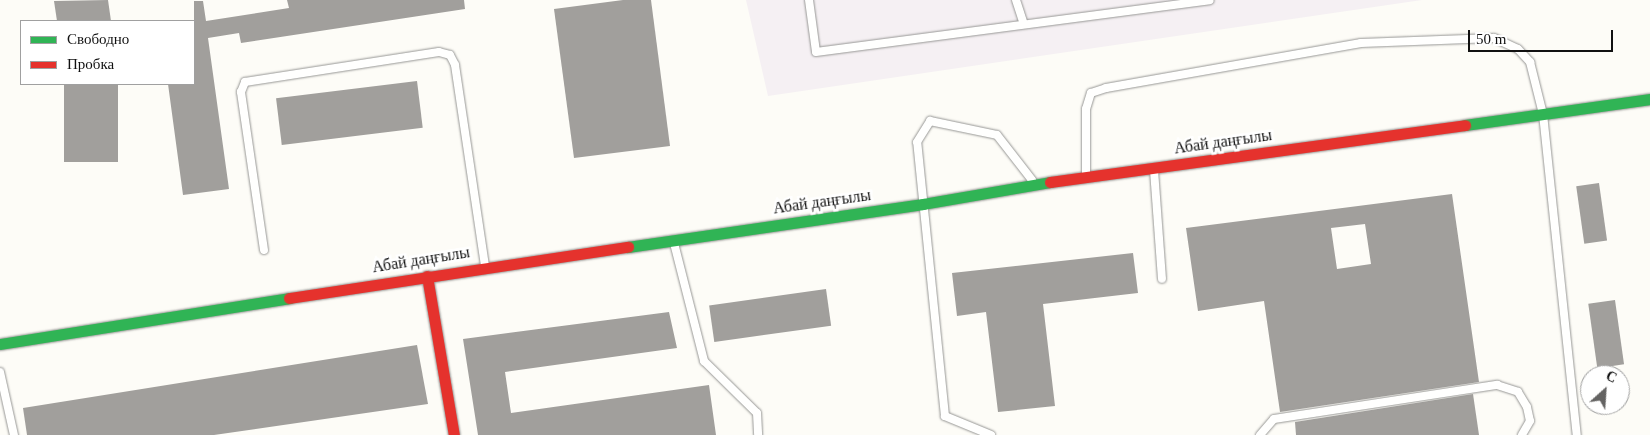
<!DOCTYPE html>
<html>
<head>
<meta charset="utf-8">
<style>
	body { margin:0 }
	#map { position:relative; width:1650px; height:435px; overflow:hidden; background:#fdfcf7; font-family:"Times New Roman",serif }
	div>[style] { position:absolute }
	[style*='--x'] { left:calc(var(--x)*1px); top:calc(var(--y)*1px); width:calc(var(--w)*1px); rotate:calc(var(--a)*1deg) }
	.industrial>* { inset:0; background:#f5f0f3 }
	.building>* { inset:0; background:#a19f9c; transform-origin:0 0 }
	.roads { filter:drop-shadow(0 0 1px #979795) drop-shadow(0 0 1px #979795) }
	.lane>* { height:8px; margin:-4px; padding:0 4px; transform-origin:4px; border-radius:4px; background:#fffffe }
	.fast>* { height:11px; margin:-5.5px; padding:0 5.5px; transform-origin:5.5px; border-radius:5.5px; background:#30b455 }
	.jam>* { height:11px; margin:-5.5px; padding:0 5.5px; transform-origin:5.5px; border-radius:5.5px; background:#e5322d }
	span { translate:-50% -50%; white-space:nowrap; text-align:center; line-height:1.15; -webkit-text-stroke:5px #fff; paint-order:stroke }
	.street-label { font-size:16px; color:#111 }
	.legend { position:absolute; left:20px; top:20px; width:175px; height:65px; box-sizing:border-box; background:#fff; border:1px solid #a0a0a0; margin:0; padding:6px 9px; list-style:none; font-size:15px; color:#111 }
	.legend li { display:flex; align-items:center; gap:10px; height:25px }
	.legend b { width:25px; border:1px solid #a0a0a0 }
	.north { position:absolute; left:1580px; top:365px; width:50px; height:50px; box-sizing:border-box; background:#fff; border:1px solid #a0a0a0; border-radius:50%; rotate:26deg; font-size:14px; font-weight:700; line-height:20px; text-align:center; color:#111 }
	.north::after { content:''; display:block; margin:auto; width:18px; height:22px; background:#646362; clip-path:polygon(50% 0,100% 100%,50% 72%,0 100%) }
	.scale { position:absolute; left:1468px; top:30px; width:145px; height:22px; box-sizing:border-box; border:2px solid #111; border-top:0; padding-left:6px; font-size:15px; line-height:18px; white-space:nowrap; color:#111; -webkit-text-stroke:4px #fff; paint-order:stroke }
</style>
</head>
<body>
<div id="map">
	<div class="industrial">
		<div style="clip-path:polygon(746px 0,1422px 0,768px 96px)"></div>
	</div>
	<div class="building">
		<div style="clip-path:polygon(108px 0,111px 21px,57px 21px,54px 1px)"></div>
		<div style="clip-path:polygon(287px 0,464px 0,465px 9px,241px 43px,239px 33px,208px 38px,229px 189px,183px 195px,168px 84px,194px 84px,194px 1px,203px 1px,206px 21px,289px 8px)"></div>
		<div style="clip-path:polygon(623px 0,651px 0,670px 146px,574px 158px,554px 9px)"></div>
		<div style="left:417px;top:81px;width:47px;height:142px;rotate:83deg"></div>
		<div style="left:64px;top:84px;width:54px;height:78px"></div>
		<div style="left:1599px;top:183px;width:58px;height:23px;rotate:82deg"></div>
		<div style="clip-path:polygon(evenodd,1452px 194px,1479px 382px,1280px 412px,1264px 301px,1198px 311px,1186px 228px,1452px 194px,1365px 224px,1371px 264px,1337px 269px,1331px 228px,1365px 224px)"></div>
		<div style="clip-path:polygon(1133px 253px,1138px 293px,1043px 304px,1055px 406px,998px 412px,986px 312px,957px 316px,952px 273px)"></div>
		<div style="left:826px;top:289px;width:37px;height:118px;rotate:82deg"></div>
		<div style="left:1615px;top:300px;width:65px;height:27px;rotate:82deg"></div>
		<div style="clip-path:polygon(669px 312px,677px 348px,505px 372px,511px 413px,709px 385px,716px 435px,478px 435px,463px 339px)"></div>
		<div style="clip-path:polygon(417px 345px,428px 404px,214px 435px,27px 435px,23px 408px)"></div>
		<div style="clip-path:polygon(1473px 394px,1479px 435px,1296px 435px,1295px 422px)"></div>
	</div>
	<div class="roads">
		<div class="lane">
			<div style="--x:809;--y:0;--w:52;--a:82.3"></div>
			<div style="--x:816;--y:52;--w:397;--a:-7.5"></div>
			<div style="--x:1016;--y:0;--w:25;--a:72"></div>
			<div style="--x:1154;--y:170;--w:109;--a:85.8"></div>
			<div style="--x:1086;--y:174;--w:65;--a:-90"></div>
			<div style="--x:1086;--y:109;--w:17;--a:-73"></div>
			<div style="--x:1091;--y:93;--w:16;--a:-18"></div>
			<div style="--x:1106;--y:88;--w:259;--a:-10"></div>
			<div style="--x:1361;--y:43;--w:133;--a:-2.2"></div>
			<div style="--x:1494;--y:38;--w:26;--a:25"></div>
			<div style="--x:1518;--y:49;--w:18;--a:47"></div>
			<div style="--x:1530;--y:62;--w:54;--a:76"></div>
			<div style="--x:1543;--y:114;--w:323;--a:84"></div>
			<div style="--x:674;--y:243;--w:122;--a:75.7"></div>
			<div style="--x:704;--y:361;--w:74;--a:44.5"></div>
			<div style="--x:757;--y:413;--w:22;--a:87"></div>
			<div style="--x:264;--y:250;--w:160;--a:-98.3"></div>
			<div style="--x:241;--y:92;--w:11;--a:-68"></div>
			<div style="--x:245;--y:82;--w:196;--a:-8.8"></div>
			<div style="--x:439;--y:52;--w:11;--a:15"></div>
			<div style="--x:450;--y:55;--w:11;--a:63"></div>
			<div style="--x:455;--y:65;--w:202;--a:81.5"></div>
			<div style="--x:0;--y:372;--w:65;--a:77.5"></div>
			<div style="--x:991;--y:435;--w:50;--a:-157.6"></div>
			<div style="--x:945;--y:416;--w:275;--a:-95.8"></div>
			<div style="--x:917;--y:142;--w:25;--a:-58"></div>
			<div style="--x:930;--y:121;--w:68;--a:11.8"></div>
			<div style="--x:997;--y:135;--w:57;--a:52.1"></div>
			<div style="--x:1260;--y:435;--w:21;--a:-49"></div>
			<div style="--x:1274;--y:419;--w:226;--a:-8.7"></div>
			<div style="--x:1497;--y:385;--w:22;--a:18"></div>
			<div style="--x:1518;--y:392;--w:17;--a:59"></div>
			<div style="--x:1527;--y:407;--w:14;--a:78"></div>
			<div style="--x:1530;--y:421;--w:16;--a:120"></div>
		</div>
		<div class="fast">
			<div style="--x:1465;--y:125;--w:187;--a:-8"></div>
			<div style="--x:628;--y:247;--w:298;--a:-8.3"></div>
			<div style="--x:923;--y:204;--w:129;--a:-9.8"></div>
			<div style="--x:0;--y:344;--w:293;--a:-9"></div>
		</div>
		<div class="jam">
			<div style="--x:1050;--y:182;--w:419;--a:-7.8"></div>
			<div style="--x:427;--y:276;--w:161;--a:80.4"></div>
			<div style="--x:289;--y:298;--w:343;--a:-8.6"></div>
		</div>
	</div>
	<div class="street-label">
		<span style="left:1223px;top:142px;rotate:-8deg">Абай даңғылы</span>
		<span style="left:822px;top:202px;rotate:-8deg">Абай даңғылы</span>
		<span style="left:421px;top:260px;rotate:-9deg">Абай даңғылы</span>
	</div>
	<ul class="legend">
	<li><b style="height:6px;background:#30b455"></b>Свободно</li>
	<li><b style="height:6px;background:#e5322d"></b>Пробка</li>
	</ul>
	<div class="north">С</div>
	<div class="scale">50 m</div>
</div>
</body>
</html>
